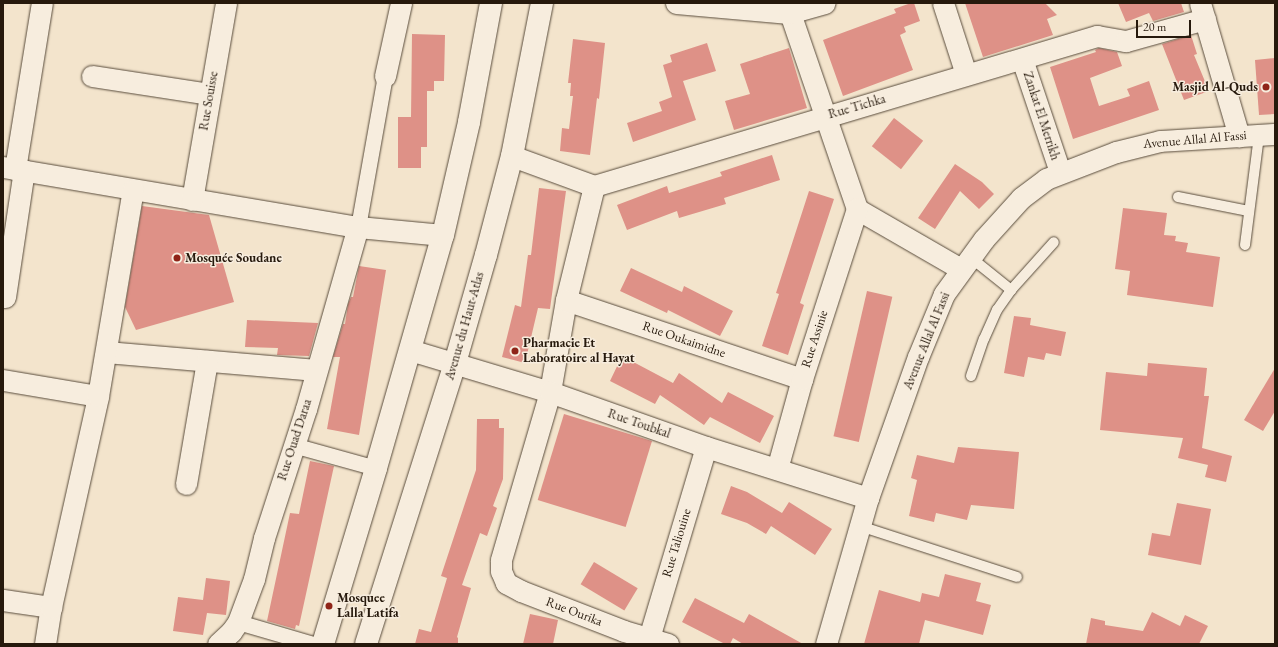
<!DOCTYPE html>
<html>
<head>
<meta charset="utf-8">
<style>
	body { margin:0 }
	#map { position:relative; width:1278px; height:647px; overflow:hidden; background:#f3e4cc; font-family:"EB Garamond",serif }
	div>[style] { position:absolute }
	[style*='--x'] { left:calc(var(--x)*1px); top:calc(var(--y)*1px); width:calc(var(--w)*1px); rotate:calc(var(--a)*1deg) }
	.building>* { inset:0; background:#de9187; transform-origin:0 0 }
	.roads { filter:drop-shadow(0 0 1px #594c3c) drop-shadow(0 0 1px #594c3c) }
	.service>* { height:10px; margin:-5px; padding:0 5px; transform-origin:5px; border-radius:5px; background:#f7edde }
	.pedestrian>* { height:15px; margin:-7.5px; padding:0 7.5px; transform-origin:7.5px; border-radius:7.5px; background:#f7edde }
	.minor>* { height:21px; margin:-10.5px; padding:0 10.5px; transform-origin:10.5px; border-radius:10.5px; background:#f7edde }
	.tertiary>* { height:22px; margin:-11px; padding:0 11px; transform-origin:11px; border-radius:11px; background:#f7edde }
	.secondary>* { height:22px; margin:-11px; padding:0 11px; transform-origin:11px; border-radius:11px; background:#f7edde }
	.dots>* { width:11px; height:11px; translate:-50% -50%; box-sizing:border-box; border:2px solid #f7edde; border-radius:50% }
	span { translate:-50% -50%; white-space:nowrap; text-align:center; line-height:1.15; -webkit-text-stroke:3px #f7edde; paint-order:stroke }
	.poi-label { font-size:13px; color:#26190c; font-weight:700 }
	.right { translate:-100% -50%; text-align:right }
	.left { translate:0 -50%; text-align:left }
	.street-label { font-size:13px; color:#26190c }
	.frame { position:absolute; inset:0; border:4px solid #26190c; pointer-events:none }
	.scale { position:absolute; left:1136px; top:20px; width:55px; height:18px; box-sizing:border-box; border:2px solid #26190c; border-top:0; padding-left:5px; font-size:12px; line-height:14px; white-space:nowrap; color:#26190c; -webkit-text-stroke:3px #f7edde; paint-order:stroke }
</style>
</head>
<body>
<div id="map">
	<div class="building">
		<div style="clip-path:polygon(911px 3px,914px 3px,920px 21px,904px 27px,906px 32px,900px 35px,913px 70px,843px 96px,823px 40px,896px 13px,894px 9px)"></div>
		<div style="clip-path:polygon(965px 3px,1045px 3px,1057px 15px,1047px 19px,1053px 35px,983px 57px)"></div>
		<div style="clip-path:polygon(1118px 3px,1181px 3px,1184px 12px,1153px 21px,1149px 13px,1126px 22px)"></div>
		<div style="clip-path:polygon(412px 34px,445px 35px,444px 81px,434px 81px,434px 91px,427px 91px,427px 147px,421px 147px,421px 168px,398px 168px,398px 117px,411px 117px)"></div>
		<div style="clip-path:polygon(1191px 35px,1197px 54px,1194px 55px,1209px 91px,1184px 100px,1162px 44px)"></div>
		<div style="clip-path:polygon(573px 39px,605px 43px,599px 99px,597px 98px,590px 155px,560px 151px,562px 128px,569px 129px,573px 96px,570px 96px,571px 83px,568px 83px)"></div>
		<div style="clip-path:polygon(707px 43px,716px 71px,683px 81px,696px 120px,633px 142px,627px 123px,662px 111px,659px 102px,672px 97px,663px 65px,672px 62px,670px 55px)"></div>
		<div style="clip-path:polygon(789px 48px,807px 108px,734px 130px,725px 101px,750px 94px,740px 64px)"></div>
		<div style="clip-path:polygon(1099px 48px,1117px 52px,1122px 66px,1090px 78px,1099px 106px,1130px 96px,1127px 89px,1149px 81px,1159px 110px,1073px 139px,1050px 67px,1096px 52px,1095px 50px)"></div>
		<div style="clip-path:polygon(1275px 58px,1275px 114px,1259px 115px,1255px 60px)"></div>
		<div style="left:894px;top:118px;width:37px;height:36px;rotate:38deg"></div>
		<div style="clip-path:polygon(772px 155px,780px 180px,724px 198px,726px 204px,679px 218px,677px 211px,627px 230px,617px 205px,667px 186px,669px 193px,722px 176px,720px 172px)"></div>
		<div style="clip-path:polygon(955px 164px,982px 182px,994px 194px,979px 209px,960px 191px,935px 229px,918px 218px)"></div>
		<div style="clip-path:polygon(539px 188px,566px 191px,550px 309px,538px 308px,525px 363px,502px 357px,515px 305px,521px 307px,528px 255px,531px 255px)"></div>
		<div style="clip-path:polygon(809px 191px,834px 199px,800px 303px,804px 305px,788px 355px,762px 346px,779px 294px,776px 293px)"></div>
		<div style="clip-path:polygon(142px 206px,209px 215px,234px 302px,136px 330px,125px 307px)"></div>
		<div style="clip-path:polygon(1123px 208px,1167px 213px,1164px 235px,1176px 236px,1175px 241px,1188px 243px,1186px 252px,1220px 257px,1213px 307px,1127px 295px,1130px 271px,1115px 269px)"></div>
		<div style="clip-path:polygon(359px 266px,386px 270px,359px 435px,327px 429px,340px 357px,333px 357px,343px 324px,345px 324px,348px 304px,351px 297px,353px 297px)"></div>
		<div style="clip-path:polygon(631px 268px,682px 292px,684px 286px,733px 311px,720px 336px,668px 310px,667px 313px,620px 291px)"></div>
		<div style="left:867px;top:291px;width:26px;height:149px;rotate:13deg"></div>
		<div style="clip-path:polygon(1014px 316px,1031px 318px,1030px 325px,1066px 332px,1061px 356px,1046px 353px,1044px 360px,1028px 357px,1024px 377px,1004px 373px)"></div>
		<div style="clip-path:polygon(247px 320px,318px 323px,309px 356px,277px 355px,278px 348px,245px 347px)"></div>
		<div style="clip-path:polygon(622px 356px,673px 383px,679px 373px,722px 403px,728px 392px,774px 416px,760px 443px,710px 417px,704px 425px,660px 395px,655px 404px,610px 381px)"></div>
		<div style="clip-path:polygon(1148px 363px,1207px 368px,1204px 396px,1209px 396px,1202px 448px,1232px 456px,1226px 482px,1205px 477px,1208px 465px,1178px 458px,1183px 438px,1100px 430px,1106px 372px,1147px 376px)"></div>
		<div style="clip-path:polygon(1275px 368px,1275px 411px,1263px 431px,1244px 420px)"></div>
		<div style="left:564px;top:414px;width:92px;height:90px;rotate:17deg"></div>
		<div style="clip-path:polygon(477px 419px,499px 419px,499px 428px,504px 428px,503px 479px,493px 506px,497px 508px,487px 536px,480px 533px,462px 585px,471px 588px,457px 637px,458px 638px,458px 644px,415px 644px,419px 629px,431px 632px,447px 578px,441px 576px,476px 470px)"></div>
		<div style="clip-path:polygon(958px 447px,1019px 452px,1014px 509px,971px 505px,967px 520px,936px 513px,934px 522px,909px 516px,917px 480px,911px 478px,917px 455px,954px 463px)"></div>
		<div style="clip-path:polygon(310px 461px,334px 466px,299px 626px,296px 625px,295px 629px,267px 621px,290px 513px,299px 514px)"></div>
		<div style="clip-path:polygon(731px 486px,747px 492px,782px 513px,789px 502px,832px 529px,815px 555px,771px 526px,766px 534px,747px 523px,721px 514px)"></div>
		<div style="clip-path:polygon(1177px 503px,1211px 509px,1201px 565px,1148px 555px,1152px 533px,1170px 536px)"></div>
		<div style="left:594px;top:562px;width:51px;height:26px;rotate:31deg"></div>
		<div style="clip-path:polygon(945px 574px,981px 583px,976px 601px,991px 605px,983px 635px,925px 620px,919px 644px,864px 644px,879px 590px,920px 602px,922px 593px,939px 597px)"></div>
		<div style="clip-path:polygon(206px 578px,230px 581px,226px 615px,207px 613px,203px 635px,173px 631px,178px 597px,203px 600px)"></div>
		<div style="clip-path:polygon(695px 598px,744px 623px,749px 614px,803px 644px,743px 644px,733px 638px,730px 644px,725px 644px,682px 622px)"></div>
		<div style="clip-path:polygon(1152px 612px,1180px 626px,1185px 615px,1208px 626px,1199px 644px,1086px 644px,1091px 618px,1105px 621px,1105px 625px,1143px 631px)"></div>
		<div style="clip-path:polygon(530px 614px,558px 620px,553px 644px,523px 644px)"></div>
	</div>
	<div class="roads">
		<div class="service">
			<div style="--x:1178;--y:197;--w:72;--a:11.2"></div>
			<div style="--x:1245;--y:245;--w:111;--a:-82.7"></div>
			<div style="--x:970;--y:257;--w:53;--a:38.8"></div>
			<div style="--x:971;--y:376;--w:39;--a:-71"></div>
			<div style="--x:984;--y:339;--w:32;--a:-66"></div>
			<div style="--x:997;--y:310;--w:24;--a:-55"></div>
			<div style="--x:1011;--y:290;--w:64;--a:-48.1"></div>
			<div style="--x:860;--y:526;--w:165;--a:18"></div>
		</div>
		<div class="pedestrian">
			<div style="--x:358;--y:227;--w:153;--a:-79.9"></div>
			<div style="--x:293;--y:445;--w:86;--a:15.5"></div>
			<div style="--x:238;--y:622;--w:78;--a:16.3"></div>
		</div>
		<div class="minor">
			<div style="--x:943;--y:3;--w:75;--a:72.1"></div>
			<div style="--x:1200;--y:3;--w:139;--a:73.7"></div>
			<div style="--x:790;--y:13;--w:207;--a:71.1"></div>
			<div style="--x:857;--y:209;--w:120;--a:30"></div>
			<div style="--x:1022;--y:59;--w:119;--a:71.4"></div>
			<div style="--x:92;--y:76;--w:119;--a:8.7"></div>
			<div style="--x:385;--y:76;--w:75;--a:-77.6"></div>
			<div style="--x:512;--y:156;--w:87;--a:20.1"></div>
			<div style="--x:594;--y:186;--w:525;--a:-16.61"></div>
			<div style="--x:1097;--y:36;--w:29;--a:10"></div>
			<div style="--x:1126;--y:41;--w:82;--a:-15.6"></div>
			<div style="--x:3;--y:167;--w:360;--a:9.6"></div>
			<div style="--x:358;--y:227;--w:85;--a:5.4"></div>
			<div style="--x:15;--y:169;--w:168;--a:-80.8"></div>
			<div style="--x:594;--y:186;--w:117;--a:103.8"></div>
			<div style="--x:566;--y:300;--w:93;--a:99.9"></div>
			<div style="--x:550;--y:392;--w:175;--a:106.3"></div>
			<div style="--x:501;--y:560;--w:11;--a:90"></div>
			<div style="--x:501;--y:571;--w:13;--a:67"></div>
			<div style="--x:506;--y:583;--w:17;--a:28"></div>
			<div style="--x:521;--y:591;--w:110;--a:21.2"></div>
			<div style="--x:624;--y:631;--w:46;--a:16.5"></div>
			<div style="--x:192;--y:200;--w:200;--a:-80.2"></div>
			<div style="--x:5;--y:297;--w:128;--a:-81.5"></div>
			<div style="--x:566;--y:300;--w:249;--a:18.5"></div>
			<div style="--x:410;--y:350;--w:146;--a:16.7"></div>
			<div style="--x:550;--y:392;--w:165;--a:19.4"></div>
			<div style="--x:706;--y:447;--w:170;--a:17.5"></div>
			<div style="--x:106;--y:352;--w:211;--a:4.9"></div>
			<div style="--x:3;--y:380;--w:96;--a:9.6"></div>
			<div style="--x:777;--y:469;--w:93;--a:-74.5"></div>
			<div style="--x:802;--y:379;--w:179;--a:-72.1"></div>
			<div style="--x:186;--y:484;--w:125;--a:-80.3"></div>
			<div style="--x:3;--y:600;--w:49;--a:8.3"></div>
			<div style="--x:649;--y:638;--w:199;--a:-73.4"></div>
			<div style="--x:45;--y:644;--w:37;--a:-81"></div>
			<div style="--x:51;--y:607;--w:216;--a:-77.4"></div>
			<div style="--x:98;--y:396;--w:209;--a:-80.4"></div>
			<div style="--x:218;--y:644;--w:18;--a:-43"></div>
			<div style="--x:231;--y:632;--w:12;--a:-55"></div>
			<div style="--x:238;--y:622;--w:46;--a:-69.6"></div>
			<div style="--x:254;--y:579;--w:42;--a:-76.3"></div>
			<div style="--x:264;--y:538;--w:136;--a:-72"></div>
			<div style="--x:306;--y:409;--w:189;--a:-74.1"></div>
			<div style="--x:826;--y:644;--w:152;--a:-74"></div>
			<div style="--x:868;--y:498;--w:150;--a:-70.5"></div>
			<div style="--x:918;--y:357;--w:68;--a:-67.6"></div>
			<div style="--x:944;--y:294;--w:68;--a:-54"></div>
			<div style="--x:984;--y:239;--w:55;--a:-47.9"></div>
			<div style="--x:1021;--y:198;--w:31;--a:-37"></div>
			<div style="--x:1046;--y:179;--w:75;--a:-21.1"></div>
			<div style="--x:1116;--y:152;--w:45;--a:-14"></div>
			<div style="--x:1160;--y:141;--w:115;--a:-3.5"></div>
		</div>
		<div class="tertiary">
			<div style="--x:677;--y:3;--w:113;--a:5.1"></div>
			<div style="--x:790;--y:13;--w:36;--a:-16"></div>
		</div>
		<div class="secondary">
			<div style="--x:323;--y:644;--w:184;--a:-73.2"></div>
			<div style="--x:376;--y:468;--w:242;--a:-74"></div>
			<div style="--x:443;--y:235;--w:116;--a:-77"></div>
			<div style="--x:469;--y:122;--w:121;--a:-79.5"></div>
			<div style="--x:366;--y:644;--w:295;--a:-72.4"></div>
			<div style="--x:455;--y:363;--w:112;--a:-74"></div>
			<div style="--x:486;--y:255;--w:102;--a:-75.3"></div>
			<div style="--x:512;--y:156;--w:156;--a:-78.9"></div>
		</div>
	</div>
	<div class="dots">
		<div style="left:1266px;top:87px;background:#8f2418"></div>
		<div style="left:177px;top:258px;background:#8f2418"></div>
		<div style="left:515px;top:351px;background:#8f2418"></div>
		<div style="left:329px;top:606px;background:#8f2418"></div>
	</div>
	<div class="poi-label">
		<span class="right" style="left:1258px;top:87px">Masjid Al-Quds</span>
		<span class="left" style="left:185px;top:258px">Mosquée Soudane</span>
		<span class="left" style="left:523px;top:351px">Pharmacie Et<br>Laboratoire al Hayat</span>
		<span class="left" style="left:337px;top:606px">Mosquee<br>Lalla Latifa</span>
	</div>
	<div class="street-label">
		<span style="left:209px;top:101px;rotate:-80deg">Rue Souisse</span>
		<span style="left:857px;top:107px;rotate:-16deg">Rue Tichka</span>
		<span style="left:1041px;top:116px;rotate:72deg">Zankat El Merrikh</span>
		<span style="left:1195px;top:140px;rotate:-5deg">Avenue Allal Al Fassi</span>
		<span style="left:465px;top:326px;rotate:-74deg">Avenue du Haut-Atlas</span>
		<span style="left:815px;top:339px;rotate:-72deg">Rue Assinie</span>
		<span style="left:684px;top:340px;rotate:19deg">Rue Oukaimidne</span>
		<span style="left:927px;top:341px;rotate:-68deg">Avenue Allal Al Fassi</span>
		<span style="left:639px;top:424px;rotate:19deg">Rue Toubkal</span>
		<span style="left:295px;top:440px;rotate:-72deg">Rue Ouad Daraa</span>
		<span style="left:677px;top:543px;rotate:-73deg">Rue Taliouine</span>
		<span style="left:574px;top:612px;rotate:21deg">Rue Ourika</span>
	</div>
	<div class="frame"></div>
	<div class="scale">20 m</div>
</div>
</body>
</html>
